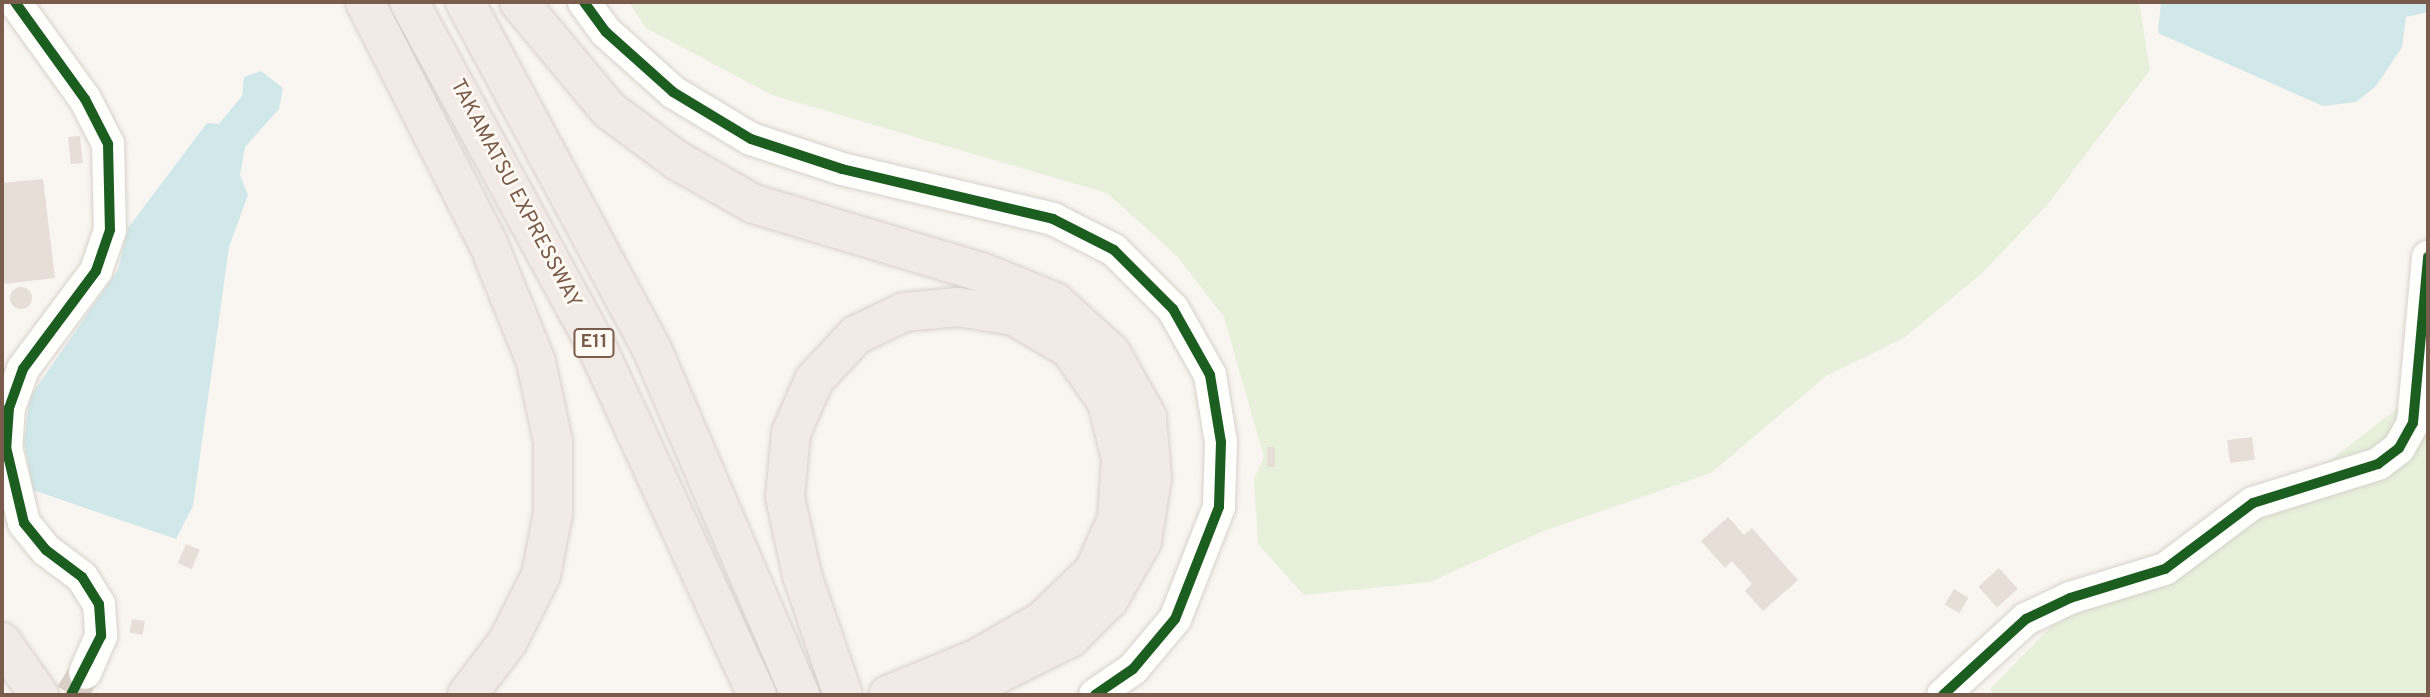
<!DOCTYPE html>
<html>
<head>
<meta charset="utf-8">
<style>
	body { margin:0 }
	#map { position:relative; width:2430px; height:697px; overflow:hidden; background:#f9f5f0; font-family:Overpass,sans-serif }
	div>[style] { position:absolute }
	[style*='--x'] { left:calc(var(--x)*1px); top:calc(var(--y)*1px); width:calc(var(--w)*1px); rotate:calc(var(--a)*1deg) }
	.green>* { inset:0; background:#e7f0db }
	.water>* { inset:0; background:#d0e8ea }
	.building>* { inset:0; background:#e6ded7; transform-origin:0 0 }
	.round { border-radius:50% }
	.minor-tunnel>* { height:32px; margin-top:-16px; transform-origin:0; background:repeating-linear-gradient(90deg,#d9cfc7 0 32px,transparent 0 48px) }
	.roads { filter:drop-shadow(0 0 2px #d7d1cb) drop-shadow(0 0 2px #d7d1cb) }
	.minor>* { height:32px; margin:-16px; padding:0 16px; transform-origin:16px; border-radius:16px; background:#fefefd }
	.highway>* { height:38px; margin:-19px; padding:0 19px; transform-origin:19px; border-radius:19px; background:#f2eae7 }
	.cycleway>* { height:10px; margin:-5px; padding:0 5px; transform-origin:5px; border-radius:5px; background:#1b5e20 }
	span { translate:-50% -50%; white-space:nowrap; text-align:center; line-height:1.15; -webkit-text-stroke:5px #fffaf3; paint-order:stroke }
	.shield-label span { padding:2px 5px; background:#fffaf3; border:2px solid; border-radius:5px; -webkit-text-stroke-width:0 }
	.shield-label { font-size:19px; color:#7a5c4d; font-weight:700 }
	.street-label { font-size:21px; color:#7a5c4d }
	.frame { position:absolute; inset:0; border:4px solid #7a5c4d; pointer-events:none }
</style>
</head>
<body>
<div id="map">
	<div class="green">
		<div style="clip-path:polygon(629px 2px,2139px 2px,2150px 70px,2048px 204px,1981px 274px,1905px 337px,1826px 376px,1711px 473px,1541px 532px,1430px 582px,1304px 595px,1258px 544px,1254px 479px,1264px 457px,1224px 317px,1177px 256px,1107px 193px,772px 95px,646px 28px)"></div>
		<div style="clip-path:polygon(2428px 361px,2428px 695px,1992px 695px,1991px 688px,2077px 600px,2169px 585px,2407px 401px)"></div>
	</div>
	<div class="water">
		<div style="clip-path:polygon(2161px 2px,2428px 2px,2428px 12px,2406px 17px,2402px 47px,2376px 86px,2356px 102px,2323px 106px,2158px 33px)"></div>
		<div style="clip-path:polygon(261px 71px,283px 88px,279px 109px,245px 147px,240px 175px,248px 195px,229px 247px,193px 506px,176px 539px,33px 490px,24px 442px,30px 397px,118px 270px,128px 228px,207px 123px,219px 124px,242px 96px,244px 77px)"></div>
	</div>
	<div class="building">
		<div style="left:80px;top:136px;width:27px;height:12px;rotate:84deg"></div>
		<div style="clip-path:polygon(43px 179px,55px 278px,3px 284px,2px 183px)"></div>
		<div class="round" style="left:10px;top:287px;width:22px;height:22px"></div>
		<div style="left:2252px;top:437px;width:23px;height:25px;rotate:83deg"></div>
		<div style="left:1267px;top:447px;width:8px;height:20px"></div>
		<div style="clip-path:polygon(1728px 517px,1744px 535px,1752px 528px,1798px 580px,1763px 611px,1745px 591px,1752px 584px,1732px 561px,1725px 568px,1701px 541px)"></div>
		<div style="left:186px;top:544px;width:15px;height:21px;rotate:23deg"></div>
		<div style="left:1999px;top:568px;width:28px;height:28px;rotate:48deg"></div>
		<div style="left:1954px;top:589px;width:17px;height:18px;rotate:31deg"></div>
		<div style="left:132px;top:619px;width:13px;height:14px;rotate:9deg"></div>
	</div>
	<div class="minor-tunnel">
		<div style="--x:71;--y:695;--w:26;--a:-58"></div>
	</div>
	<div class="roads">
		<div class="minor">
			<div style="--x:15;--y:2;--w:120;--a:54.2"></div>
			<div style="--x:85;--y:99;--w:51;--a:62.9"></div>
			<div style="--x:108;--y:144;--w:86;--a:88.7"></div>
			<div style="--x:110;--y:230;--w:43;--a:108.9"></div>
			<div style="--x:96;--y:271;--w:122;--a:126.7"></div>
			<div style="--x:23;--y:369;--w:41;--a:109.7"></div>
			<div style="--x:9;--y:408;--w:39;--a:94"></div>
			<div style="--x:6;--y:447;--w:78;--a:76.7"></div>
			<div style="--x:24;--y:523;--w:35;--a:51"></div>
			<div style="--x:46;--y:550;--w:45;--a:36.9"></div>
			<div style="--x:82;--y:577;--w:32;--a:58"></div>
			<div style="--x:99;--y:604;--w:32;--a:86"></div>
			<div style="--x:101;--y:636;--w:40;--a:113.4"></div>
			<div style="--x:584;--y:2;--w:37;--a:54"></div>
			<div style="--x:606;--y:32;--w:90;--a:41.8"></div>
			<div style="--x:673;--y:92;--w:91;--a:31.1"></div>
			<div style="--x:751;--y:139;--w:96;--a:18.2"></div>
			<div style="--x:842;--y:169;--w:217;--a:13.3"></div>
			<div style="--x:1053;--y:219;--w:68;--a:26.9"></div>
			<div style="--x:1114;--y:250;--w:83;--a:45"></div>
			<div style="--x:1173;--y:309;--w:76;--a:60.7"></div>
			<div style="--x:1210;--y:375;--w:68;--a:80.7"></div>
			<div style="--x:1221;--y:442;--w:65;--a:91.8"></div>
			<div style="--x:1219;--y:507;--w:120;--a:111.4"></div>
			<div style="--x:1175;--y:619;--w:65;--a:130"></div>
			<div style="--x:1133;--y:669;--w:46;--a:145.6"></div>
			<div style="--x:1943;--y:695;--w:113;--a:-42.5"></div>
			<div style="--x:2026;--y:619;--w:49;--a:-25.5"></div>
			<div style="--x:2070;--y:598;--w:99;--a:-17"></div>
			<div style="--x:2165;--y:569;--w:110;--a:-36.9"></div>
			<div style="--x:2253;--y:503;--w:131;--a:-17.3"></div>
			<div style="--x:2378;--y:464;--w:26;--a:-37"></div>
			<div style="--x:2399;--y:448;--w:29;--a:-61"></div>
			<div style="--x:2413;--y:423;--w:167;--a:-84.8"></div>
		</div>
		<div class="highway">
			<div style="--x:365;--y:2;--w:271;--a:63"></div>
			<div style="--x:488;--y:243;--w:128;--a:68"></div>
			<div style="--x:536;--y:362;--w:81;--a:77.9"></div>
			<div style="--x:553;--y:441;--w:72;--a:90"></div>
			<div style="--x:553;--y:513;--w:63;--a:101"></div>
			<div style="--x:541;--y:575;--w:74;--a:116.6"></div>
			<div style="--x:508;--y:641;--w:68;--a:127.2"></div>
			<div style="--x:409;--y:2;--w:391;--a:61.4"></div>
			<div style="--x:596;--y:345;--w:385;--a:65.3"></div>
			<div style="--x:465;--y:2;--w:392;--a:61.7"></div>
			<div style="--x:651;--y:347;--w:379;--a:66.8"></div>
			<div style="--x:519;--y:2;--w:141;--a:50.2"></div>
			<div style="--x:609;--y:110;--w:86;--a:36.5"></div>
			<div style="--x:678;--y:161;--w:87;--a:29.5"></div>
			<div style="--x:754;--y:204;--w:240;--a:16.7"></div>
			<div style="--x:984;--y:273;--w:77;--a:22.2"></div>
			<div style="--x:1055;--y:302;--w:76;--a:42.3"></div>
			<div style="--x:1111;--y:353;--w:73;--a:60.6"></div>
			<div style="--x:1147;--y:417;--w:61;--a:85.3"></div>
			<div style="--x:1152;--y:478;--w:64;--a:99"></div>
			<div style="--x:1142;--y:541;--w:67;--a:119.6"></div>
			<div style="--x:1109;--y:599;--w:55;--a:135"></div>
			<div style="--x:1070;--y:638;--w:128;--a:153.6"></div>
			<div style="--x:2;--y:642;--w:65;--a:55.1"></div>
			<div style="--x:843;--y:695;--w:127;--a:-108.9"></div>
			<div style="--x:802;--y:575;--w:80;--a:-102.3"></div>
			<div style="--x:785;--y:497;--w:64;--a:-84.6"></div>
			<div style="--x:791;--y:433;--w:58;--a:-66.5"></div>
			<div style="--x:814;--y:380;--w:62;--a:-47"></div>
			<div style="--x:856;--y:335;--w:53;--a:-25.6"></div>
			<div style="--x:904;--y:312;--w:54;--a:-5.3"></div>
			<div style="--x:958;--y:307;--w:57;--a:9.1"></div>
			<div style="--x:1014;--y:316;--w:65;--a:30.5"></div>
			<div style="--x:1070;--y:349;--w:65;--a:55.1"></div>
			<div style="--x:1107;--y:402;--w:59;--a:76.2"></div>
			<div style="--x:1121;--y:459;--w:60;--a:93.8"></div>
			<div style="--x:1117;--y:519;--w:57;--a:113.9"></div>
			<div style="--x:1094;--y:571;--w:72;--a:136.1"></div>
			<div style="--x:1042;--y:621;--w:74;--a:150"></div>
			<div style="--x:978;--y:658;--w:97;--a:157.7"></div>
		</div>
	</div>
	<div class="cycleway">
		<div style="--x:15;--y:2;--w:120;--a:54.2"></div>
		<div style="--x:85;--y:99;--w:51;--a:62.9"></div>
		<div style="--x:108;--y:144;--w:86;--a:88.7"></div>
		<div style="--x:110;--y:230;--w:43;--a:108.9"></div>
		<div style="--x:96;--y:271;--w:122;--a:126.7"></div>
		<div style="--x:23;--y:369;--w:41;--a:109.7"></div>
		<div style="--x:9;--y:408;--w:39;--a:94"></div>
		<div style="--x:6;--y:447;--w:78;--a:76.7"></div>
		<div style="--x:24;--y:523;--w:35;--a:51"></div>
		<div style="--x:46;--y:550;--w:45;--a:36.9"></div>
		<div style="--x:82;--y:577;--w:32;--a:58"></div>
		<div style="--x:99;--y:604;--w:32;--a:86"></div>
		<div style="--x:101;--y:636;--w:66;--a:117"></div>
		<div style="--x:584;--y:2;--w:37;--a:54"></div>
		<div style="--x:606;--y:32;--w:90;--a:41.8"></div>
		<div style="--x:673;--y:92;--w:91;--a:31.1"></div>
		<div style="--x:751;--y:139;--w:96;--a:18.2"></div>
		<div style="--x:842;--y:169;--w:217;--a:13.3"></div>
		<div style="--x:1053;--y:219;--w:68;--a:26.9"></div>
		<div style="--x:1114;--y:250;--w:83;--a:45"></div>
		<div style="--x:1173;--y:309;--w:76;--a:60.7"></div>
		<div style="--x:1210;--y:375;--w:68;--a:80.7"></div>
		<div style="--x:1221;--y:442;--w:65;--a:91.8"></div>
		<div style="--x:1219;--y:507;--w:120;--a:111.4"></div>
		<div style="--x:1175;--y:619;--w:65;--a:130"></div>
		<div style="--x:1133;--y:669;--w:46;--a:145.6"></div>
		<div style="--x:1943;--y:695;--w:113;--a:-42.5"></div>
		<div style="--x:2026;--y:619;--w:49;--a:-25.5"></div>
		<div style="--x:2070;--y:598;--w:99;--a:-17"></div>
		<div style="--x:2165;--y:569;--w:110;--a:-36.9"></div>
		<div style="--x:2253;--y:503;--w:131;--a:-17.3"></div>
		<div style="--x:2378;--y:464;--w:26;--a:-37"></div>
		<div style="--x:2399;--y:448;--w:29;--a:-61"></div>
		<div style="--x:2413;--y:423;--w:167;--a:-84.8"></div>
	</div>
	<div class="shield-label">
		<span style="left:594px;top:343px">E11</span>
	</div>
	<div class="street-label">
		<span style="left:515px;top:194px;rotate:62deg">TAKAMATSU EXPRESSWAY</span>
	</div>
	<div class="frame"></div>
</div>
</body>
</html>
